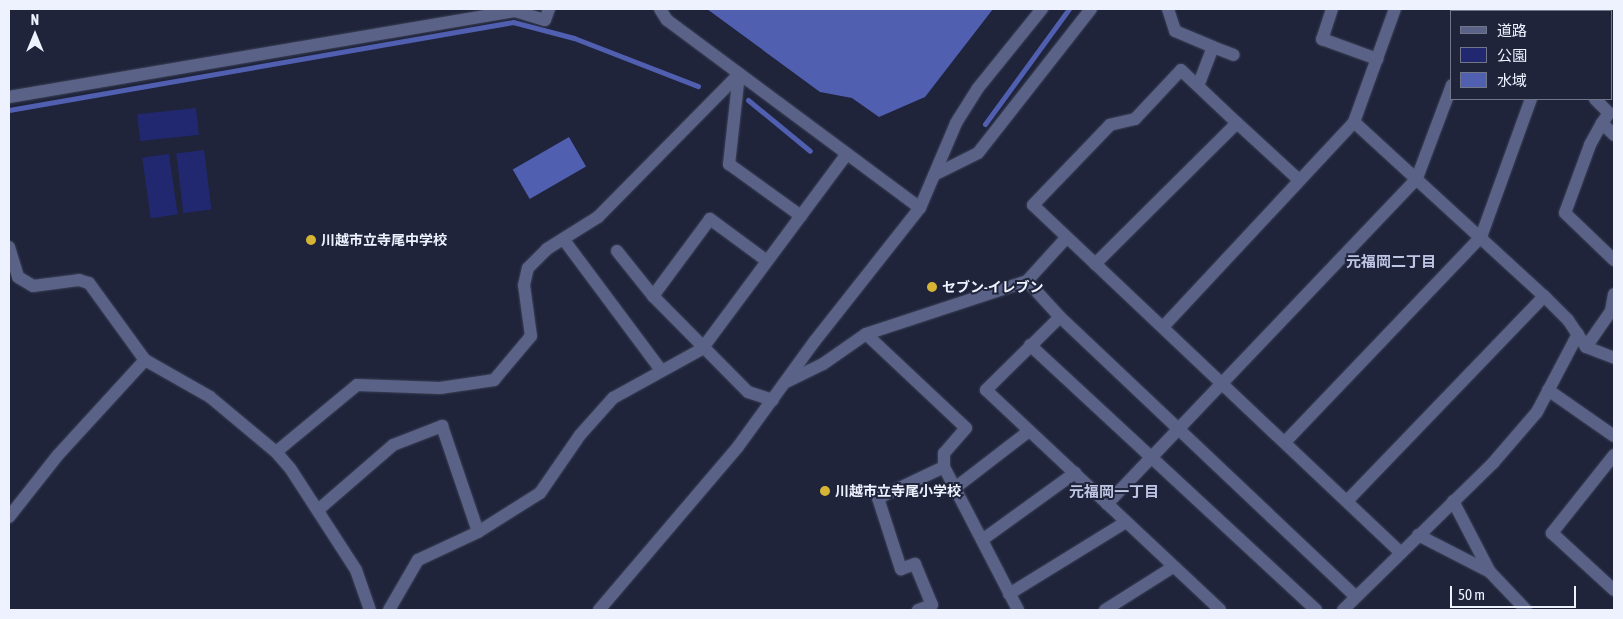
<!DOCTYPE html>
<html>
<head>
<meta charset="utf-8">
<style>
	body { margin:0 }
	#map { position:relative; width:1623px; height:619px; overflow:hidden; background:#1f243b; font-family:"Asap Condensed","Noto Sans JP",sans-serif }
	div>[style] { position:absolute }
	[style*='--x'] { left:calc(var(--x)*1px); top:calc(var(--y)*1px); width:calc(var(--w)*1px); rotate:calc(var(--a)*1deg) }
	.green>* { inset:0; background:#222870; transform-origin:0 0 }
	.water>* { inset:0; background:#515fb1; transform-origin:0 0 }
	.stream>* { height:5px; margin:-2.5px; padding:0 2.5px; transform-origin:2.5px; border-radius:2.5px; background:#515fb1 }
	.roads { filter:drop-shadow(0 0 1px #3c4156) drop-shadow(0 0 1px #3c4156) }
	.minor>* { height:12px; margin:-6px; padding:0 6px; transform-origin:6px; border-radius:6px; background:#5a6387 }
	.dots>* { width:14px; height:14px; translate:-50% -50%; box-sizing:border-box; border:2px solid #1f243b; border-radius:50% }
	span { translate:-50% -50%; white-space:nowrap; text-align:center; line-height:1.15; -webkit-text-stroke:4px #1f243b; paint-order:stroke }
	.poi-label { font-size:14px; color:#eef1fe; font-weight:700 }
	.left { translate:0 -50%; text-align:left }
	.neighbourhood-label { font-size:15px; color:#bec6e4; font-weight:700 }
	.frame { position:absolute; inset:0; border:10px solid #eef1fe; pointer-events:none }
	.legend { position:absolute; left:1450px; top:10px; width:162px; height:90px; box-sizing:border-box; background:#1f243b; border:1px solid #727689; margin:0; padding:6px 9px; list-style:none; font-size:15px; color:#eef1fe }
	.legend li { display:flex; align-items:center; gap:10px; height:25px }
	.legend b { width:25px; border:1px solid #727689 }
	.north { position:absolute; left:10px; top:10px; width:50px; height:50px; -webkit-text-stroke:4px #1f243b; paint-order:stroke; rotate:0deg; font-size:14px; font-weight:700; line-height:20px; text-align:center; color:#eef1fe }
	.north::after { content:''; display:block; margin:auto; width:18px; height:22px; background:#eef1fe; clip-path:polygon(50% 0,100% 100%,50% 72%,0 100%) }
	.scale { position:absolute; left:1450px; top:586px; width:126px; height:22px; box-sizing:border-box; border:2px solid #eef1fe; border-top:0; padding-left:6px; font-size:15px; line-height:18px; white-space:nowrap; color:#eef1fe; -webkit-text-stroke:4px #1f243b; paint-order:stroke }
</style>
</head>
<body>
<div id="map">
	<div class="green">
		<div style="left:196px;top:108px;width:27px;height:59px;rotate:84deg"></div>
		<div style="left:204px;top:150px;width:60px;height:28px;rotate:83deg"></div>
		<div style="left:169px;top:154px;width:61px;height:27px;rotate:82deg"></div>
	</div>
	<div class="water">
		<div style="clip-path:polygon(707px 9px,993px 9px,925px 97px,879px 117px,852px 98px,820px 92px)"></div>
		<div style="left:569px;top:137px;width:34px;height:65px;rotate:60deg"></div>
	</div>
	<div class="stream">
		<div style="--x:748;--y:100;--w:80;--a:39.4"></div>
		<div style="--x:9;--y:110;--w:512;--a:-9.9"></div>
		<div style="--x:513;--y:22;--w:63;--a:14.7"></div>
		<div style="--x:574;--y:38;--w:133;--a:21.2"></div>
		<div style="--x:985;--y:124;--w:142;--a:-53.9"></div>
	</div>
	<div class="roads">
		<div class="minor">
			<div style="--x:660;--y:9;--w:13;--a:58"></div>
			<div style="--x:667;--y:20;--w:315;--a:36.6"></div>
			<div style="--x:1168;--y:9;--w:23;--a:72"></div>
			<div style="--x:1175;--y:31;--w:41;--a:22.8"></div>
			<div style="--x:1213;--y:47;--w:40;--a:111"></div>
			<div style="--x:1332;--y:9;--w:32;--a:108"></div>
			<div style="--x:1322;--y:39;--w:59;--a:20"></div>
			<div style="--x:1478;--y:11;--w:2;--a:-63"></div>
			<div style="--x:1561;--y:11;--w:2;--a:-63"></div>
			<div style="--x:1213;--y:47;--w:22;--a:21"></div>
			<div style="--x:739;--y:74;--w:91;--a:96.3"></div>
			<div style="--x:729;--y:164;--w:89;--a:35.8"></div>
			<div style="--x:9;--y:97;--w:513;--a:-9.65"></div>
			<div style="--x:515;--y:11;--w:31;--a:17"></div>
			<div style="--x:545;--y:20;--w:12;--a:-70"></div>
			<div style="--x:1595;--y:99;--w:20;--a:45"></div>
			<div style="--x:1609;--y:113;--w:12;--a:125"></div>
			<div style="--x:1602;--y:123;--w:17;--a:45"></div>
			<div style="--x:1354;--y:122;--w:258;--a:42.5"></div>
			<div style="--x:1544;--y:296;--w:34;--a:45"></div>
			<div style="--x:1568;--y:320;--w:32;--a:56"></div>
			<div style="--x:1586;--y:347;--w:30;--a:21"></div>
			<div style="--x:1237;--y:123;--w:84;--a:42.6"></div>
			<div style="--x:1602;--y:123;--w:25;--a:119"></div>
			<div style="--x:1590;--y:145;--w:72;--a:110.2"></div>
			<div style="--x:1565;--y:213;--w:68;--a:43.8"></div>
			<div style="--x:934;--y:175;--w:49;--a:-26.6"></div>
			<div style="--x:978;--y:153;--w:183;--a:-51.9"></div>
			<div style="--x:564;--y:240;--w:162;--a:53.3"></div>
			<div style="--x:9;--y:247;--w:31;--a:73"></div>
			<div style="--x:18;--y:277;--w:17;--a:31"></div>
			<div style="--x:33;--y:286;--w:46;--a:-7.4"></div>
			<div style="--x:79;--y:280;--w:10;--a:17"></div>
			<div style="--x:89;--y:283;--w:95;--a:54"></div>
			<div style="--x:145;--y:360;--w:75;--a:29.6"></div>
			<div style="--x:210;--y:397;--w:86;--a:39.8"></div>
			<div style="--x:276;--y:452;--w:21;--a:49"></div>
			<div style="--x:290;--y:468;--w:121;--a:57.1"></div>
			<div style="--x:356;--y:570;--w:42;--a:70.7"></div>
			<div style="--x:617;--y:251;--w:58;--a:51.3"></div>
			<div style="--x:767;--y:261;--w:71;--a:-143.6"></div>
			<div style="--x:710;--y:219;--w:96;--a:126.5"></div>
			<div style="--x:653;--y:296;--w:135;--a:45.3"></div>
			<div style="--x:748;--y:392;--w:26;--a:18"></div>
			<div style="--x:1095;--y:264;--w:200;--a:-44.8"></div>
			<div style="--x:1237;--y:123;--w:77;--a:-136.6"></div>
			<div style="--x:1181;--y:70;--w:67;--a:133.2"></div>
			<div style="--x:1135;--y:119;--w:26;--a:167"></div>
			<div style="--x:1110;--y:125;--w:111;--a:133.9"></div>
			<div style="--x:1033;--y:205;--w:506;--a:43.4"></div>
			<div style="--x:1027;--y:281;--w:49;--a:47.5"></div>
			<div style="--x:1060;--y:317;--w:407;--a:43.4"></div>
			<div style="--x:1060;--y:317;--w:104;--a:135.4"></div>
			<div style="--x:986;--y:390;--w:321;--a:43.2"></div>
			<div style="--x:1163;--y:327;--w:280;--a:-47"></div>
			<div style="--x:1354;--y:122;--w:120;--a:-70.1"></div>
			<div style="--x:866;--y:334;--w:169;--a:-18.2"></div>
			<div style="--x:1027;--y:281;--w:59;--a:-47.7"></div>
			<div style="--x:1030;--y:345;--w:390;--a:42.8"></div>
			<div style="--x:1586;--y:347;--w:44;--a:-55.2"></div>
			<div style="--x:1611;--y:311;--w:17;--a:-80"></div>
			<div style="--x:788;--y:381;--w:39;--a:-26"></div>
			<div style="--x:823;--y:364;--w:52;--a:-34.9"></div>
			<div style="--x:866;--y:334;--w:137;--a:43.2"></div>
			<div style="--x:966;--y:428;--w:33;--a:131"></div>
			<div style="--x:944;--y:453;--w:14;--a:90"></div>
			<div style="--x:944;--y:467;--w:73;--a:154.8"></div>
			<div style="--x:878;--y:498;--w:75;--a:72.1"></div>
			<div style="--x:901;--y:569;--w:15;--a:-20"></div>
			<div style="--x:915;--y:564;--w:44;--a:67.5"></div>
			<div style="--x:932;--y:605;--w:15;--a:160"></div>
			<div style="--x:1548;--y:390;--w:80;--a:34.9"></div>
			<div style="--x:1285;--y:442;--w:284;--a:-46.3"></div>
			<div style="--x:1481;--y:237;--w:147;--a:-70.1"></div>
			<div style="--x:276;--y:452;--w:105;--a:-39.6"></div>
			<div style="--x:357;--y:385;--w:83;--a:2.1"></div>
			<div style="--x:440;--y:388;--w:55;--a:-8.4"></div>
			<div style="--x:494;--y:380;--w:57;--a:-49.9"></div>
			<div style="--x:531;--y:336;--w:51;--a:-97.8"></div>
			<div style="--x:524;--y:285;--w:17;--a:-77"></div>
			<div style="--x:528;--y:268;--w:27;--a:-45"></div>
			<div style="--x:547;--y:249;--w:60;--a:-32.1"></div>
			<div style="--x:598;--y:217;--w:201;--a:-45.4"></div>
			<div style="--x:1614;--y:455;--w:100;--a:128.5"></div>
			<div style="--x:1552;--y:533;--w:84;--a:42.6"></div>
			<div style="--x:944;--y:467;--w:161;--a:62.6"></div>
			<div style="--x:955;--y:488;--w:93;--a:-37.6"></div>
			<div style="--x:1348;--y:500;--w:283;--a:-46.1"></div>
			<div style="--x:1453;--y:501;--w:80;--a:62.5"></div>
			<div style="--x:1490;--y:572;--w:52;--a:46.5"></div>
			<div style="--x:1107;--y:504;--w:450;--a:-46.4"></div>
			<div style="--x:1417;--y:178;--w:99;--a:-69.4"></div>
			<div style="--x:318;--y:510;--w:99;--a:-40.9"></div>
			<div style="--x:393;--y:445;--w:53;--a:-21.2"></div>
			<div style="--x:442;--y:426;--w:112;--a:71.2"></div>
			<div style="--x:9;--y:517;--w:79;--a:-51.7"></div>
			<div style="--x:58;--y:455;--w:129;--a:-47.5"></div>
			<div style="--x:1418;--y:535;--w:81;--a:27.2"></div>
			<div style="--x:982;--y:540;--w:115;--a:-35.8"></div>
			<div style="--x:1009;--y:594;--w:137;--a:-31.6"></div>
			<div style="--x:389;--y:610;--w:58;--a:-59.9"></div>
			<div style="--x:418;--y:560;--w:66;--a:-25"></div>
			<div style="--x:478;--y:532;--w:73;--a:-32.2"></div>
			<div style="--x:540;--y:493;--w:70;--a:-55.4"></div>
			<div style="--x:580;--y:435;--w:50;--a:-48.3"></div>
			<div style="--x:613;--y:398;--w:102;--a:-28.8"></div>
			<div style="--x:702;--y:349;--w:243;--a:-53.4"></div>
			<div style="--x:599;--y:610;--w:213;--a:-49.6"></div>
			<div style="--x:737;--y:448;--w:131;--a:-54"></div>
			<div style="--x:814;--y:342;--w:171;--a:-51.7"></div>
			<div style="--x:920;--y:208;--w:92;--a:-67"></div>
			<div style="--x:956;--y:123;--w:41;--a:-57.8"></div>
			<div style="--x:978;--y:88;--w:102;--a:-51"></div>
			<div style="--x:1105;--y:610;--w:80;--a:-32.3"></div>
			<div style="--x:1343;--y:610;--w:210;--a:-44.4"></div>
			<div style="--x:1493;--y:463;--w:67;--a:-49.2"></div>
			<div style="--x:1537;--y:412;--w:88;--a:-62.3"></div>
		</div>
	</div>
	<div class="dots">
		<div style="left:311px;top:240px;background:#d6b534"></div>
		<div style="left:932px;top:287px;background:#d6b534"></div>
		<div style="left:825px;top:491px;background:#d6b534"></div>
	</div>
	<div class="poi-label">
		<span class="left" style="left:321px;top:240px">川越市立寺尾中学校</span>
		<span class="left" style="left:942px;top:287px">セブン-イレブン</span>
		<span class="left" style="left:835px;top:491px">川越市立寺尾小学校</span>
	</div>
	<div class="neighbourhood-label">
		<span style="left:1391px;top:262px">元福岡二丁目</span>
		<span style="left:1114px;top:492px">元福岡一丁目</span>
	</div>
	<div class="frame"></div>
	<ul class="legend">
	<li><b style="height:6px;background:#5a6387"></b>道路</li>
	<li><b style="height:14px;background:#222870"></b>公園</li>
	<li><b style="height:14px;background:#515fb1"></b>水域</li>
	</ul>
	<div class="north">N</div>
	<div class="scale">50 m</div>
</div>
</body>
</html>
